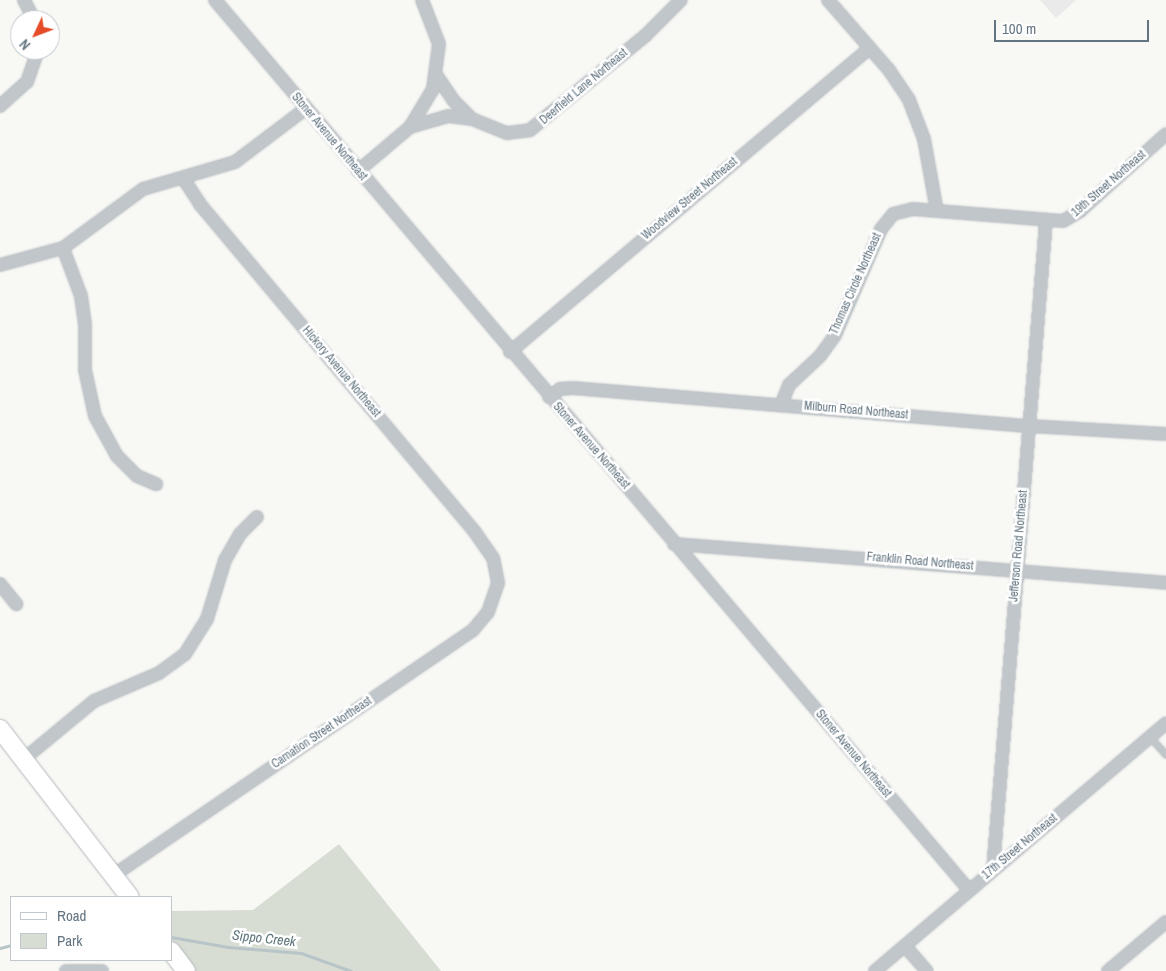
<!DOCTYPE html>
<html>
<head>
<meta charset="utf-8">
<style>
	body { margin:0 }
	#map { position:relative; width:1166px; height:971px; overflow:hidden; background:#f8f8f5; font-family:"Archivo Narrow",sans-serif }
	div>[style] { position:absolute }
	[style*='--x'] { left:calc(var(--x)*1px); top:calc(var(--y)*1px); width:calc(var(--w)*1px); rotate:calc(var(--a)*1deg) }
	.built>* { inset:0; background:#e9eae9 }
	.green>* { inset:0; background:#d8ddd4 }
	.stream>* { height:3px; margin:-1.5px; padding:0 1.5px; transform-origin:1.5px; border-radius:1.5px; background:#b7c4c8 }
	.roads { filter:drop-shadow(0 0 1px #b4babe) drop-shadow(0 0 1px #b4babe) }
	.lane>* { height:6px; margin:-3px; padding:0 3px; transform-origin:3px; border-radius:3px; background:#c1c6ca }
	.street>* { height:12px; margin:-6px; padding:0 6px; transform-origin:6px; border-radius:6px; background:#c1c6ca }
	.secondary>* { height:18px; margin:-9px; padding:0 9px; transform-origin:9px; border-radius:9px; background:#fff }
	span { translate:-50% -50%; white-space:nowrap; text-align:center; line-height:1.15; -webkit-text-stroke:5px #fff; paint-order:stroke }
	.street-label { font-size:12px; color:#637581 }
	.water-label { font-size:14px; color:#5e757c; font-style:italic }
	.legend { position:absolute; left:10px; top:896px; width:162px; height:65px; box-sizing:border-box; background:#fff; border:1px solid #c1c8cd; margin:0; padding:6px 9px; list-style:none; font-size:15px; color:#637581 }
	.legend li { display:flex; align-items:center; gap:10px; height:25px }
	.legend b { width:25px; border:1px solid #c1c8cd }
	.north { position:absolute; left:10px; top:10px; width:50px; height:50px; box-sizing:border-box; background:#fff; border:1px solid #c1c8cd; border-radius:50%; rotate:227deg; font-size:14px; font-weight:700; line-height:20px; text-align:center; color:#637581 }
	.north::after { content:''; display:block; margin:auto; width:18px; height:22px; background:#e64b27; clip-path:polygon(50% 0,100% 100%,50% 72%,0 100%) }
	.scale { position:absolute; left:994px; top:20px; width:155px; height:22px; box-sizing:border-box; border:2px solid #637581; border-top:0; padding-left:6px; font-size:15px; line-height:18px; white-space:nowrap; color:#637581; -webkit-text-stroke:4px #fff; paint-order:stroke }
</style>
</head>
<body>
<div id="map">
	<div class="built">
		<div style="clip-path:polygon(1040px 0,1076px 0,1056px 18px)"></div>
	</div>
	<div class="green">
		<div style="clip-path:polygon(339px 844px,441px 971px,195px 971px,171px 940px,171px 911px,253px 910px)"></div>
	</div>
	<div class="stream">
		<div style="--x:171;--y:937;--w:58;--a:10"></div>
		<div style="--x:228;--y:947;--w:73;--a:4.7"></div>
		<div style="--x:301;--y:953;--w:53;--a:19.8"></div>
		<div style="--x:0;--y:948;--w:11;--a:-15"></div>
	</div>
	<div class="roads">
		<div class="lane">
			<div style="--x:1150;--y:737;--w:24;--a:48"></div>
		</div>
		<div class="street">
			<div style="--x:24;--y:0;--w:22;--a:63"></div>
			<div style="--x:215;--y:0;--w:1166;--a:49.73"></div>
			<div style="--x:828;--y:0;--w:93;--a:48.9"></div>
			<div style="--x:889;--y:70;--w:36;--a:56"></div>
			<div style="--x:909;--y:100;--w:42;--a:69"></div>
			<div style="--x:924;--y:139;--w:73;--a:79.8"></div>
			<div style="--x:437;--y:76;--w:29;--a:56"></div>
			<div style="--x:453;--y:100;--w:25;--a:45"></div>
			<div style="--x:0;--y:106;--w:36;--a:-42"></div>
			<div style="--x:27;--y:82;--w:34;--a:-71"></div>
			<div style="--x:410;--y:127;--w:40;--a:-16"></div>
			<div style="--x:448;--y:116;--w:24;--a:7"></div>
			<div style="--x:472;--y:119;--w:38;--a:22"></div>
			<div style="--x:507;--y:133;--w:23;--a:-7"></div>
			<div style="--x:530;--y:130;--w:150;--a:-39.3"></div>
			<div style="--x:646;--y:35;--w:49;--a:-45"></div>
			<div style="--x:358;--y:171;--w:68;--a:-40.2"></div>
			<div style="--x:410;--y:127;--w:44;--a:-58.8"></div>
			<div style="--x:433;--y:89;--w:45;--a:-82.4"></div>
			<div style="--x:439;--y:44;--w:47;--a:-111.1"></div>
			<div style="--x:63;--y:248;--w:51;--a:69.4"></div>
			<div style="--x:81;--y:296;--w:30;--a:82"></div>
			<div style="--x:85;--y:326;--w:44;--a:90"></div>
			<div style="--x:85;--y:370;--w:47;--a:77.7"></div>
			<div style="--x:95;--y:416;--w:46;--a:61.2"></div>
			<div style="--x:117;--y:456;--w:28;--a:45"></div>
			<div style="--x:137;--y:476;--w:21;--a:23"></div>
			<div style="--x:0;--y:265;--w:65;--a:-15.1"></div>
			<div style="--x:63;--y:248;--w:99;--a:-36.4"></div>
			<div style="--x:143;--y:189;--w:96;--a:-16.4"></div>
			<div style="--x:235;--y:162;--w:88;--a:-37.1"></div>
			<div style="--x:510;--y:352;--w:471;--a:-40.2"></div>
			<div style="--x:549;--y:397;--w:14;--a:-36"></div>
			<div style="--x:560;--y:389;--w:13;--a:-4"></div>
			<div style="--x:573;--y:388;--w:458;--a:4.8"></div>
			<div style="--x:1029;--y:426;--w:137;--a:3.3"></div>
			<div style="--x:781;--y:405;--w:22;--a:-68"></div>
			<div style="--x:789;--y:385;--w:42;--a:-43.1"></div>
			<div style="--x:820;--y:356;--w:26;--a:-54"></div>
			<div style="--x:835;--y:335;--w:116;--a:-66.5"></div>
			<div style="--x:881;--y:229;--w:19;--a:-51"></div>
			<div style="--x:893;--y:214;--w:21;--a:-14"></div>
			<div style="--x:913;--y:209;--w:150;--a:4.6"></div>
			<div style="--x:1063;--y:221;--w:20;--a:-30"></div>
			<div style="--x:1080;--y:211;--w:115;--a:-41.8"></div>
			<div style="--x:674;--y:544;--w:494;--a:4.5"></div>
			<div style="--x:0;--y:584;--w:26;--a:51"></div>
			<div style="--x:24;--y:759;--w:91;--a:-39.6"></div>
			<div style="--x:94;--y:701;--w:71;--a:-23.3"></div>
			<div style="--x:159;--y:673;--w:32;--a:-36"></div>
			<div style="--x:185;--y:654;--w:41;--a:-57.8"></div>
			<div style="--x:207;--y:619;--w:62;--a:-73"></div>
			<div style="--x:225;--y:560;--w:30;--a:-60"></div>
			<div style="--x:240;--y:534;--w:24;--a:-45"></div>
			<div style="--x:993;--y:869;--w:649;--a:-85.32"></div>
			<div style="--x:114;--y:875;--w:435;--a:-34.3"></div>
			<div style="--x:473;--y:630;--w:23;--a:-50"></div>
			<div style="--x:488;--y:612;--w:31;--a:-71"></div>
			<div style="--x:498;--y:583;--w:25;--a:-101"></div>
			<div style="--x:493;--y:558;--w:32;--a:-125"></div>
			<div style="--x:475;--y:532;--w:428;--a:-130"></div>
			<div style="--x:200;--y:204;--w:31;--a:-123"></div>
			<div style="--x:905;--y:946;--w:33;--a:49"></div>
			<div style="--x:66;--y:971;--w:36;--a:0"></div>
			<div style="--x:875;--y:971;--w:382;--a:-40.4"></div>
			<div style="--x:1108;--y:971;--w:76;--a:-40.2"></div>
		</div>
		<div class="secondary">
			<div style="--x:0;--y:729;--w:212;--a:52.3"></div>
			<div style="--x:171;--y:951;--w:25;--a:53"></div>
		</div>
	</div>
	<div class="street-label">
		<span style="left:584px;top:87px;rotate:-40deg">Deerfield Lane Northeast</span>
		<span style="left:329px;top:137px;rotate:50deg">Stoner Avenue Northeast</span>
		<span style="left:1109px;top:184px;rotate:-41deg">19th Street Northeast</span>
		<span style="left:690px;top:199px;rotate:-40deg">Woodview Street Northeast</span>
		<span style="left:856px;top:284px;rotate:-66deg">Thomas Circle Northeast</span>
		<span style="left:341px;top:372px;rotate:50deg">Hickory Avenue Northeast</span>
		<span style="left:856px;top:411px;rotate:5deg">Milburn Road Northeast</span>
		<span style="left:591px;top:446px;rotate:49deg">Stoner Avenue Northeast</span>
		<span style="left:1019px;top:546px;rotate:-85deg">Jefferson Road Northeast</span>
		<span style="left:920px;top:562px;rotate:5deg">Franklin Road Northeast</span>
		<span style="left:322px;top:733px;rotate:-34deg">Carnation Street Northeast</span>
		<span style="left:853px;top:754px;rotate:50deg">Stoner Avenue Northeast</span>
		<span style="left:1020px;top:847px;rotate:-40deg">17th Street Northeast</span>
	</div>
	<div class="water-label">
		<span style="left:264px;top:938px;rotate:6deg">Sippo Creek</span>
	</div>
	<ul class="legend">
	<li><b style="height:6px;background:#fff"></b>Road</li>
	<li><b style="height:14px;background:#d8ddd4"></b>Park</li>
	</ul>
	<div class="north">N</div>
	<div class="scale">100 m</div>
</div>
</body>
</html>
